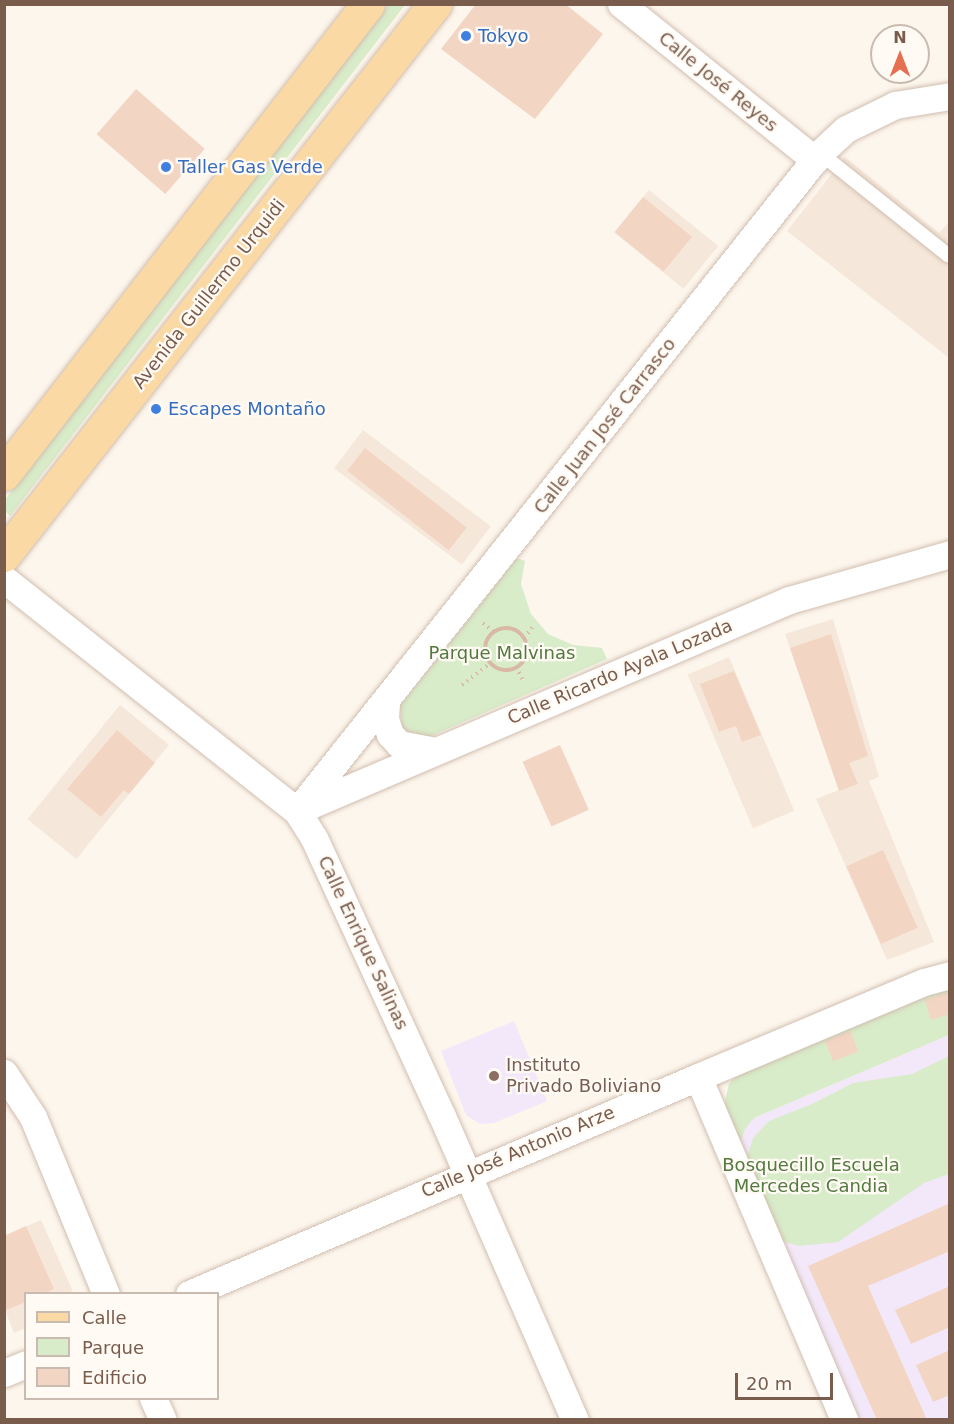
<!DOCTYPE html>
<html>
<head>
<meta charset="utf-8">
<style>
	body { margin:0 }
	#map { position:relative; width:954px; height:1424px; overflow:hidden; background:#fdf6ec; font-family:"DejaVu Sans",sans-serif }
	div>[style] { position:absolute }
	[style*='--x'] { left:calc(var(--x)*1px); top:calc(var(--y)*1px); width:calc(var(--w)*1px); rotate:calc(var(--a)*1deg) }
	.residential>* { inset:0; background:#f5e8da; transform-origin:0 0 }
	.education>* { inset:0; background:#f3e8fa }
	.green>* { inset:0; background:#d8ecc9 }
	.building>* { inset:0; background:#f3d5c3; transform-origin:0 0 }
	.path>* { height:4px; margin-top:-2px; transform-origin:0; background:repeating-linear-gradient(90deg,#d9b8a5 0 1.5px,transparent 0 6px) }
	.path>.ring { margin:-2px; padding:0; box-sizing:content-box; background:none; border:4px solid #d9b8a5; border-radius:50% }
	.roads { filter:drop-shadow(0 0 2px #d1beb0) drop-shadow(0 0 2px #d1beb0) }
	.service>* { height:14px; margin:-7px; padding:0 7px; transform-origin:7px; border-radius:7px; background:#fff }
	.minor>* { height:27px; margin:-13.5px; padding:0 13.5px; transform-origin:13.5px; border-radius:13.5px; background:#fff }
	.primary>* { height:33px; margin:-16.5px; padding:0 16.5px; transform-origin:16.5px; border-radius:16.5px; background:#fbd9a5 }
	.dots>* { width:16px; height:16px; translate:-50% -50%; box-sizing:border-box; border:3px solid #fffaf3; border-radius:50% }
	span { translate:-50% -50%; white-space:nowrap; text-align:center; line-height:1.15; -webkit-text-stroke:4.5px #fffaf3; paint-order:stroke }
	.shop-label { font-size:18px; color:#366cbe }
	.left { translate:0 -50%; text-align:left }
	.street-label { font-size:18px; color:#7a5c4d }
	.park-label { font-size:18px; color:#537a41 }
	.education-label { font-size:18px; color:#785e54 }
	.frame { position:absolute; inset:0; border:6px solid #7a5c4d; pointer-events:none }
	.legend { position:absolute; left:24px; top:1292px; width:195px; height:108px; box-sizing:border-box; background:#fffaf3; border:2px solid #cabbb1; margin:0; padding:8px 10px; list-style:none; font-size:18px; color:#7a5c4d }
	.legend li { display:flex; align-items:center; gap:12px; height:30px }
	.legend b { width:30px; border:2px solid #cabbb1 }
	.north { position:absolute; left:870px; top:24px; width:60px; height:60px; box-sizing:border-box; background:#fffaf3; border:2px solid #cabbb1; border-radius:50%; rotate:0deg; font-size:16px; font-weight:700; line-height:24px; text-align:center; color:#7a5c4d }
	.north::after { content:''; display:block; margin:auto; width:21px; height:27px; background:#e76f51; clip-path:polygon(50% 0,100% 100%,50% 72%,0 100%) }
	.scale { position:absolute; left:735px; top:1373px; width:98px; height:27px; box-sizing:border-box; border:3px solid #7a5c4d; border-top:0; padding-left:8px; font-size:18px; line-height:21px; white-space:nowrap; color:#7a5c4d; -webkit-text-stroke:4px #fffaf3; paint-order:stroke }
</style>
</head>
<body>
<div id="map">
	<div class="residential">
		<div style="clip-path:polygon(845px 157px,939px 233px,949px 222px,949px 358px,787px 231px)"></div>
		<div style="left:649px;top:190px;width:89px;height:55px;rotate:39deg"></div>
		<div style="left:363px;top:430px;width:160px;height:48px;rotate:37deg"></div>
		<div style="clip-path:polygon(833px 619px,879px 777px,869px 781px,934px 942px,887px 960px,816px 799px,839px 790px,785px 634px)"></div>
		<div style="left:729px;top:657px;width:167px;height:45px;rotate:67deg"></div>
		<div style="left:120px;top:705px;width:63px;height:147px;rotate:39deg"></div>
		<div style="clip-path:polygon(41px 1220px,72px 1289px,71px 1293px,26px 1294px,25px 1328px,14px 1333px,5px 1310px,4px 1236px)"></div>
	</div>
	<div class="education">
		<div style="clip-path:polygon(514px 1021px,547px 1101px,494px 1123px,480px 1124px,466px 1115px,441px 1051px)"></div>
		<div style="clip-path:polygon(949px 1035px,949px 1419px,859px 1419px,740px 1145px,745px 1129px,754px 1118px)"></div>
	</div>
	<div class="green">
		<div style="clip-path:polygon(388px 5px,405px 5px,10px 516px,5px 511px,4px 501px)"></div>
		<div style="clip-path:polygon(517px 558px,525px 561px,521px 584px,531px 614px,548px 634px,573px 645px,602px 648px,607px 659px,429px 737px,414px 736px,402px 727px,400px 706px)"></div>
		<div style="clip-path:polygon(949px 986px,949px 1035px,754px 1118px,745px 1129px,740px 1145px,726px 1118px,725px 1101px,729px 1084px,739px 1072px,907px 999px)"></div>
		<div style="clip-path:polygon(949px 1056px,949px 1174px,924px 1183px,838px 1242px,799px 1246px,755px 1233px,738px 1187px,753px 1138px,769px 1121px,812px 1104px,853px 1083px,912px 1074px)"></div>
	</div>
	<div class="building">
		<div style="clip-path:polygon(476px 4px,565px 4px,603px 34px,535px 119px,441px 49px)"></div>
		<div style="left:136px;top:89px;width:91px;height:60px;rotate:41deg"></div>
		<div style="left:643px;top:197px;width:63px;height:45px;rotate:39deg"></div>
		<div style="left:365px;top:448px;width:129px;height:29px;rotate:38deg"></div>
		<div style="clip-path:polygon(831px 634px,868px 756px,849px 763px,858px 784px,839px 791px,790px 648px)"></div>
		<div style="clip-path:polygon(734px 671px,761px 735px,742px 742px,736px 726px,719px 732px,700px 684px)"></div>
		<div style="clip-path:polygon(117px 730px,155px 763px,129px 794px,124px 790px,101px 817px,67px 789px)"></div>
		<div style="left:560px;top:745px;width:71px;height:41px;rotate:66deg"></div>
		<div style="left:883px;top:850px;width:85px;height:40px;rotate:66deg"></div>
		<div style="clip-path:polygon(950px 992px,950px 1014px,931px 1020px,925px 1000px)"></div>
		<div style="left:850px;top:1031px;width:22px;height:27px;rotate:68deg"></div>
		<div style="clip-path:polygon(948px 1204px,950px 1251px,868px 1286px,927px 1420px,877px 1420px,808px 1266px)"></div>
		<div style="clip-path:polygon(26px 1226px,54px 1289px,44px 1294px,26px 1294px,26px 1302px,4px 1311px,4px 1236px)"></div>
		<div style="clip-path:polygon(950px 1286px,950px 1327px,911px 1344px,895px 1310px)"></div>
		<div style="clip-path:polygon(950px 1350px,950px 1395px,933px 1402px,916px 1365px)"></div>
	</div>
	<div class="path">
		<div style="--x:483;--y:623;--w:14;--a:39"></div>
		<div class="ring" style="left:485px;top:628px;width:38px;height:38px"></div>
		<div style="--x:524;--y:638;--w:16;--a:-52"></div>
		<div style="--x:516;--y:667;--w:17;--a:62"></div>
		<div style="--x:462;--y:685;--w:37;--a:-38"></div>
	</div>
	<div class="roads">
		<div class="service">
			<div style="--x:820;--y:153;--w:164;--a:38.6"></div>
			<div style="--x:948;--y:255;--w:3;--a:-45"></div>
		</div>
		<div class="minor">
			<div style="--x:621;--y:4;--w:249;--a:38.8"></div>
			<div style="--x:4;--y:579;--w:374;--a:38.4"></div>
			<div style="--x:297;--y:811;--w:32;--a:58"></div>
			<div style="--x:314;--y:838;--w:306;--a:65.3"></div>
			<div style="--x:442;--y:1116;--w:332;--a:66.4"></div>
			<div style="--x:386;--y:703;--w:16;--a:94"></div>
			<div style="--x:385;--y:719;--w:16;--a:72"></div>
			<div style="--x:390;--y:734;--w:13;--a:48"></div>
			<div style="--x:399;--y:744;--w:36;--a:11"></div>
			<div style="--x:301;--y:809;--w:531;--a:-23.18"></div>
			<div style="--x:789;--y:600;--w:167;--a:-15.9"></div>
			<div style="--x:297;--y:811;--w:841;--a:-51.52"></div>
			<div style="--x:820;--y:153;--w:35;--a:-43"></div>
			<div style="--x:846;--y:129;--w:55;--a:-26.1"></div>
			<div style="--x:895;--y:105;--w:56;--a:-9.3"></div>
			<div style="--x:4;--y:1073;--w:53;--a:56.6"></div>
			<div style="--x:33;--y:1117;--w:191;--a:67.6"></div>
			<div style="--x:698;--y:1077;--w:373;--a:66.9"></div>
			<div style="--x:189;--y:1294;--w:553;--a:-23.09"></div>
			<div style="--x:698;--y:1077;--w:245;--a:-22.8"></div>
			<div style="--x:924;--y:982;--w:27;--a:-15"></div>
			<div style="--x:4;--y:1373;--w:24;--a:-22"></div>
			<div style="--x:153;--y:1398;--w:24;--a:66"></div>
		</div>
		<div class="primary">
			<div style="--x:4;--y:474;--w:594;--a:-52.24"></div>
			<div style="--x:4;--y:555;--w:700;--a:-51.97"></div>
		</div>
	</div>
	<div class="dots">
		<div style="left:466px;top:36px;background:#3f7fe0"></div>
		<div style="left:166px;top:167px;background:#3f7fe0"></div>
		<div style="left:156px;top:409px;background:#3f7fe0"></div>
		<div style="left:494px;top:1076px;background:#8d6e63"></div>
	</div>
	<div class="shop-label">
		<span class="left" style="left:478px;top:36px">Tokyo</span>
		<span class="left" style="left:178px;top:167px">Taller Gas Verde</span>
		<span class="left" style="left:168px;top:409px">Escapes Montaño</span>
	</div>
	<div class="street-label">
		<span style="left:718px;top:82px;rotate:39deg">Calle José Reyes</span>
		<span style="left:209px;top:294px;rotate:-52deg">Avenida Guillermo Urquidi</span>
		<span style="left:605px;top:426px;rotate:-52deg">Calle Juan José Carrasco</span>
		<span style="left:620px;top:672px;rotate:-23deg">Calle Ricardo Ayala Lozada</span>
		<span style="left:363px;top:943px;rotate:65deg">Calle Enrique Salinas</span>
		<span style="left:518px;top:1152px;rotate:-23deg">Calle José Antonio Arze</span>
	</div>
	<div class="park-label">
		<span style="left:502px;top:653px">Parque Malvinas</span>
		<span style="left:811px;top:1176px">Bosquecillo Escuela<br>Mercedes Candia</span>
	</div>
	<div class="education-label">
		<span class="left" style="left:506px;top:1076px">Instituto<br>Privado Boliviano</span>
	</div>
	<div class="frame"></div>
	<ul class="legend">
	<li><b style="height:8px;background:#fbd9a5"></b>Calle</li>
	<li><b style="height:16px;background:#d8ecc9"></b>Parque</li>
	<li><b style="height:16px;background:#f3d5c3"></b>Edificio</li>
	</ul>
	<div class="north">N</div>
	<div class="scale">20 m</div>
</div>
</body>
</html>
